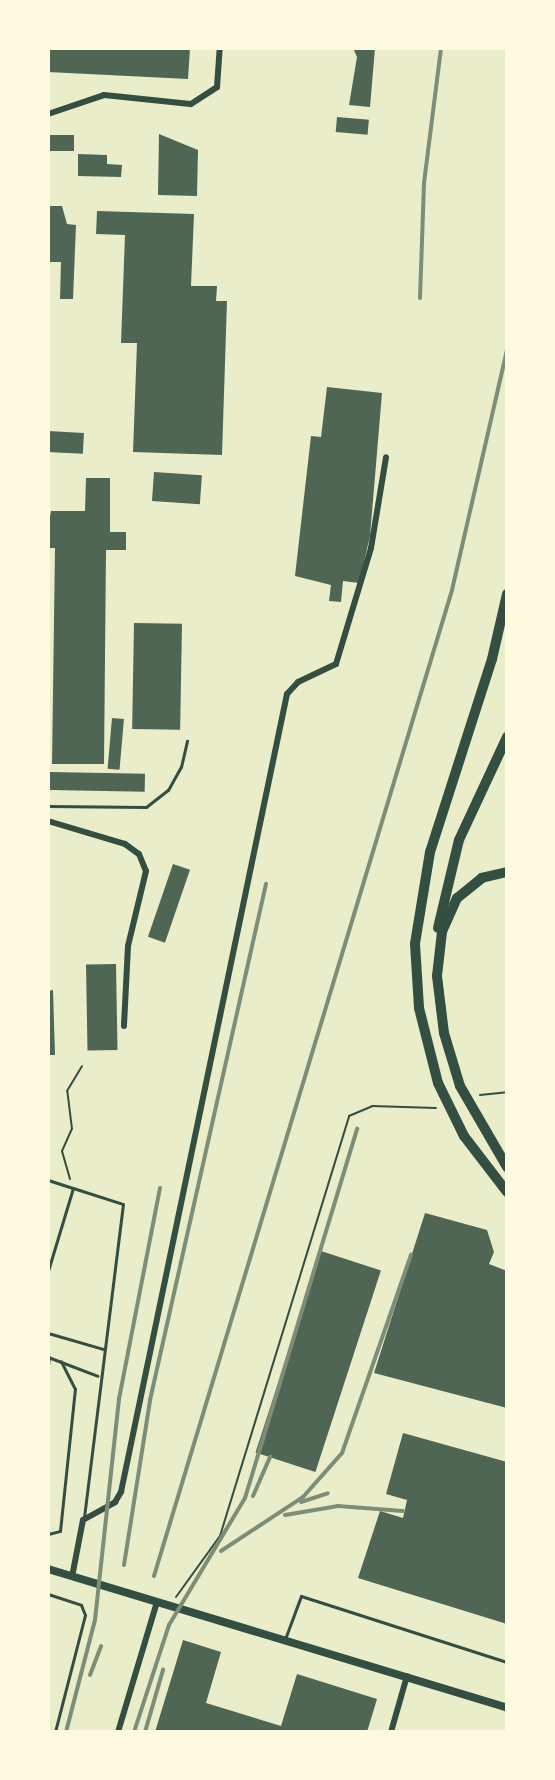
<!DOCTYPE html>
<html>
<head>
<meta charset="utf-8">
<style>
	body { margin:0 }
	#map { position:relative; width:555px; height:1780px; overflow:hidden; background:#e9edc9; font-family:"DM Sans",sans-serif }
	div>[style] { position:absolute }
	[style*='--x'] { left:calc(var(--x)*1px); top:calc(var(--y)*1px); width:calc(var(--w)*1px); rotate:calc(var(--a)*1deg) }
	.building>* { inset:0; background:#4f6655; transform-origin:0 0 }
	.path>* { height:2px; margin:-1px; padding:0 1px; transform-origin:1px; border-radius:1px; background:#344e41 }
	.service>* { height:3px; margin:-1.5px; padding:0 1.5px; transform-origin:1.5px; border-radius:1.5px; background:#344e41 }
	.minor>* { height:6px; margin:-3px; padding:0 3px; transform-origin:3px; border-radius:3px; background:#344e41 }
	.tertiary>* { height:8px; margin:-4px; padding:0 4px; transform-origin:4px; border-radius:4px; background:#344e41 }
	.trunk>* { height:10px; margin:-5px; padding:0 5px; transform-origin:5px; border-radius:5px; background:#344e41 }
	.rail>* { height:4px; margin:-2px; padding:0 2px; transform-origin:2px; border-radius:2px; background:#7c8e77 }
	span { translate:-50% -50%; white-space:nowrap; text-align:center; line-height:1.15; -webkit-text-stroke:4.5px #fefae0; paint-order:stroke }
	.frame { position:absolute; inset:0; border:50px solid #fefae0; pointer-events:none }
</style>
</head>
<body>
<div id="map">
	<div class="building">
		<div style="clip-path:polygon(48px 48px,190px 48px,188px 79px,48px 72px)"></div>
		<div style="clip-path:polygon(353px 48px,375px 48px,370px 107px,349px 105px,357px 57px)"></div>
		<div style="left:337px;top:117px;width:32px;height:15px;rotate:5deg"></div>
		<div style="clip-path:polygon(159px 134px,198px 150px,197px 196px,158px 195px)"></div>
		<div style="left:48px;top:135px;width:26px;height:16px"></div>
		<div style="clip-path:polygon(78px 154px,107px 155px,107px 164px,122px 165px,121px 177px,78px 176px)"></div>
		<div style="clip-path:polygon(48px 206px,62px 206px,67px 224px,76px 225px,73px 299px,60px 299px,61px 262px,48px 262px)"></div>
		<div style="clip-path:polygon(97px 211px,194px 214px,191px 286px,217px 286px,216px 301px,227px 301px,222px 455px,133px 452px,137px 343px,121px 343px,125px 235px,96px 234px)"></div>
		<div style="clip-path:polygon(327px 387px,382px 393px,370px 536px,359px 583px,343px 581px,341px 602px,329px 601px,331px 585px,295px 576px,311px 436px,321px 437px)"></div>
		<div style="left:48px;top:431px;width:36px;height:21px;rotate:3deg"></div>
		<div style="left:154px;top:472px;width:48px;height:29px;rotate:4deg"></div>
		<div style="clip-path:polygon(86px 478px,110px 478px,110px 532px,126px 532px,126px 550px,106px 550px,104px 764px,52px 764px,55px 548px,48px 548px,48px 528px,51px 511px,85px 511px)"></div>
		<div style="left:134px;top:623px;width:48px;height:106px;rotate:1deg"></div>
		<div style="left:112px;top:718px;width:12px;height:51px;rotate:5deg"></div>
		<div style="left:50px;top:772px;width:95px;height:18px;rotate:1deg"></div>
		<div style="left:173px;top:864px;width:18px;height:77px;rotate:19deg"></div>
		<div style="left:116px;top:964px;width:86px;height:30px;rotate:89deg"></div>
		<div style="clip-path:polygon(53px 990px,55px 1055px,48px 1055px,48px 991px)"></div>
		<div style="clip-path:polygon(425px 1213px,487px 1230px,494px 1252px,489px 1264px,507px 1271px,507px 1408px,374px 1373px)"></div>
		<div style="left:321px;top:1251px;width:63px;height:212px;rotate:18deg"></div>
		<div style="clip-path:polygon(403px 1433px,507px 1462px,507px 1624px,358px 1578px,380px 1511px,403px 1518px,407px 1500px,386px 1494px)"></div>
		<div style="clip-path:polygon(183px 1640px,221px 1652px,206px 1703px,281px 1726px,297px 1674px,377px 1699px,367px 1732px,155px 1732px)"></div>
	</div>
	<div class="path">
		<div style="--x:480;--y:1095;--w:27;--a:-6"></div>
		<div style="--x:70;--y:1179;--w:29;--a:-106"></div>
		<div style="--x:62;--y:1151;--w:24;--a:-66"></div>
		<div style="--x:72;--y:1129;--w:38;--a:-97"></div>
		<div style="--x:67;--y:1091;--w:29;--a:-59"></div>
		<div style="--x:176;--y:1597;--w:75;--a:-54.2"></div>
		<div style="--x:220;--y:1536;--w:439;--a:-72.9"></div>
		<div style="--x:349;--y:1116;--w:25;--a:-23"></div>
		<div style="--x:372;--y:1106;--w:64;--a:1.8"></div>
	</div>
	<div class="service">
		<div style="--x:48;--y:806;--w:98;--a:0.6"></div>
		<div style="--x:146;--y:807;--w:28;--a:-38"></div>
		<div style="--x:168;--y:790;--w:26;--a:-61"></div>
		<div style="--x:181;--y:767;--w:27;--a:-77"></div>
		<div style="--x:48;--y:1180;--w:26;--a:18"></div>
		<div style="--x:73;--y:1188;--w:87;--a:106.8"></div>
		<div style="--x:73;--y:1188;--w:52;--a:17.7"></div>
		<div style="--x:123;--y:1204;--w:317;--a:97.1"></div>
		<div style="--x:48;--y:1333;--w:57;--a:16.2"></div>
		<div style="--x:48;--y:1357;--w:53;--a:20.8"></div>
		<div style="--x:48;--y:1365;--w:8;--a:-83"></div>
		<div style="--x:48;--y:1534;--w:12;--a:-14"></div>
		<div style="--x:60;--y:1531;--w:143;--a:-84"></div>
		<div style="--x:75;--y:1389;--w:31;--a:-117"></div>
		<div style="--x:48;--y:1594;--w:35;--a:18"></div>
		<div style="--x:81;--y:1605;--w:11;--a:68"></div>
		<div style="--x:85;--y:1615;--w:121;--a:104.4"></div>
		<div style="--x:285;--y:1639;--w:46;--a:-69.6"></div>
		<div style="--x:301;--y:1596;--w:216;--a:17.8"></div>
	</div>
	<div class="minor">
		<div style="--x:48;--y:114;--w:59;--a:-18.7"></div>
		<div style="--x:104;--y:95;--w:87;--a:5.9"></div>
		<div style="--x:191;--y:104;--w:31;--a:-33"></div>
		<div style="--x:217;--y:87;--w:39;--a:-86"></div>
		<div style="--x:48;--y:821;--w:80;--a:16.6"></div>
		<div style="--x:125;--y:844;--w:17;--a:36"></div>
		<div style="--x:139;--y:854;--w:18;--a:68"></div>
		<div style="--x:146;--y:871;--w:77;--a:103.5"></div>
		<div style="--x:128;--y:946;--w:80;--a:92.9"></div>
		<div style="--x:72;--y:1577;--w:58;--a:-79.1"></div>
		<div style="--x:83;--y:1520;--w:37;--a:-29"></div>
		<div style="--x:115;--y:1502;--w:12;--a:-59"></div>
		<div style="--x:121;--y:1492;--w:815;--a:-78.25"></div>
		<div style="--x:287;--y:694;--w:16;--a:-47"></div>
		<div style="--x:298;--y:682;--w:42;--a:-25.3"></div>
		<div style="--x:336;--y:664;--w:121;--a:-73.2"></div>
		<div style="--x:371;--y:548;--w:92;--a:-80.6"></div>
		<div style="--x:118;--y:1732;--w:136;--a:-73.3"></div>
		<div style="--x:391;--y:1732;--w:58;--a:-74.1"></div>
	</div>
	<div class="tertiary">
		<div style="--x:48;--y:1569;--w:480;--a:16.8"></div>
	</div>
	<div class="trunk">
		<div style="--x:507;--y:594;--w:67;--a:103"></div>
		<div style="--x:492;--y:659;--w:203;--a:107.8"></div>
		<div style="--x:430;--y:852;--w:93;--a:99.3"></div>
		<div style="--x:415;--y:944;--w:64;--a:86.4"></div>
		<div style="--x:419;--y:1008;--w:77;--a:75.8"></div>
		<div style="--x:438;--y:1083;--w:59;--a:63.9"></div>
		<div style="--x:464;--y:1136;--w:71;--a:52.5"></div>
		<div style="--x:507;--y:872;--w:26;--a:167"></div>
		<div style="--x:482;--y:878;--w:32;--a:141"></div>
		<div style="--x:457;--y:898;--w:37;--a:114"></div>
		<div style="--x:442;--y:932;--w:44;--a:96.5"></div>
		<div style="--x:437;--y:976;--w:57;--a:83"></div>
		<div style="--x:444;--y:1033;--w:55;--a:73.2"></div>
		<div style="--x:460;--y:1086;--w:94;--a:59.9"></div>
		<div style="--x:438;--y:928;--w:90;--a:-76.6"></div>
		<div style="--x:459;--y:840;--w:114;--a:-65"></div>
	</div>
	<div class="rail">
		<div style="--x:420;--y:298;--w:115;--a:-88"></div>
		<div style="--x:424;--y:183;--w:136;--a:-82.8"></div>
		<div style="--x:253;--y:1496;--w:43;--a:-66.4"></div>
		<div style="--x:301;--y:1502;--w:28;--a:-18"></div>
		<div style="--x:285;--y:1515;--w:54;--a:-9.6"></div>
		<div style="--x:338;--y:1506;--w:65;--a:4.4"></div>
		<div style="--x:221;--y:1551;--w:98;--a:-33.4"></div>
		<div style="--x:303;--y:1497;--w:59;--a:-48.4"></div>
		<div style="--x:342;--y:1453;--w:210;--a:-70.8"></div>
		<div style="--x:124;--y:1565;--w:167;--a:-81"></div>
		<div style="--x:150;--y:1400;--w:529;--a:-77.33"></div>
		<div style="--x:154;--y:1576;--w:1030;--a:-73.18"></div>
		<div style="--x:452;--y:590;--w:247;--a:-77.1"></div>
		<div style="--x:90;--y:1675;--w:31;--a:-69"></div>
		<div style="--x:66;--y:1732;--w:116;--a:-75.5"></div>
		<div style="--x:95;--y:1620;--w:222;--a:-83.8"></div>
		<div style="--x:119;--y:1399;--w:215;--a:-79"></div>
		<div style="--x:134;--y:1732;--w:113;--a:-71.9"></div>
		<div style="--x:169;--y:1625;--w:148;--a:-59.1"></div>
		<div style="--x:245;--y:1498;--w:386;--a:-73.1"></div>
		<div style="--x:145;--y:1732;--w:65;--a:-73.8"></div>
	</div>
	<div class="frame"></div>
</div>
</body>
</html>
